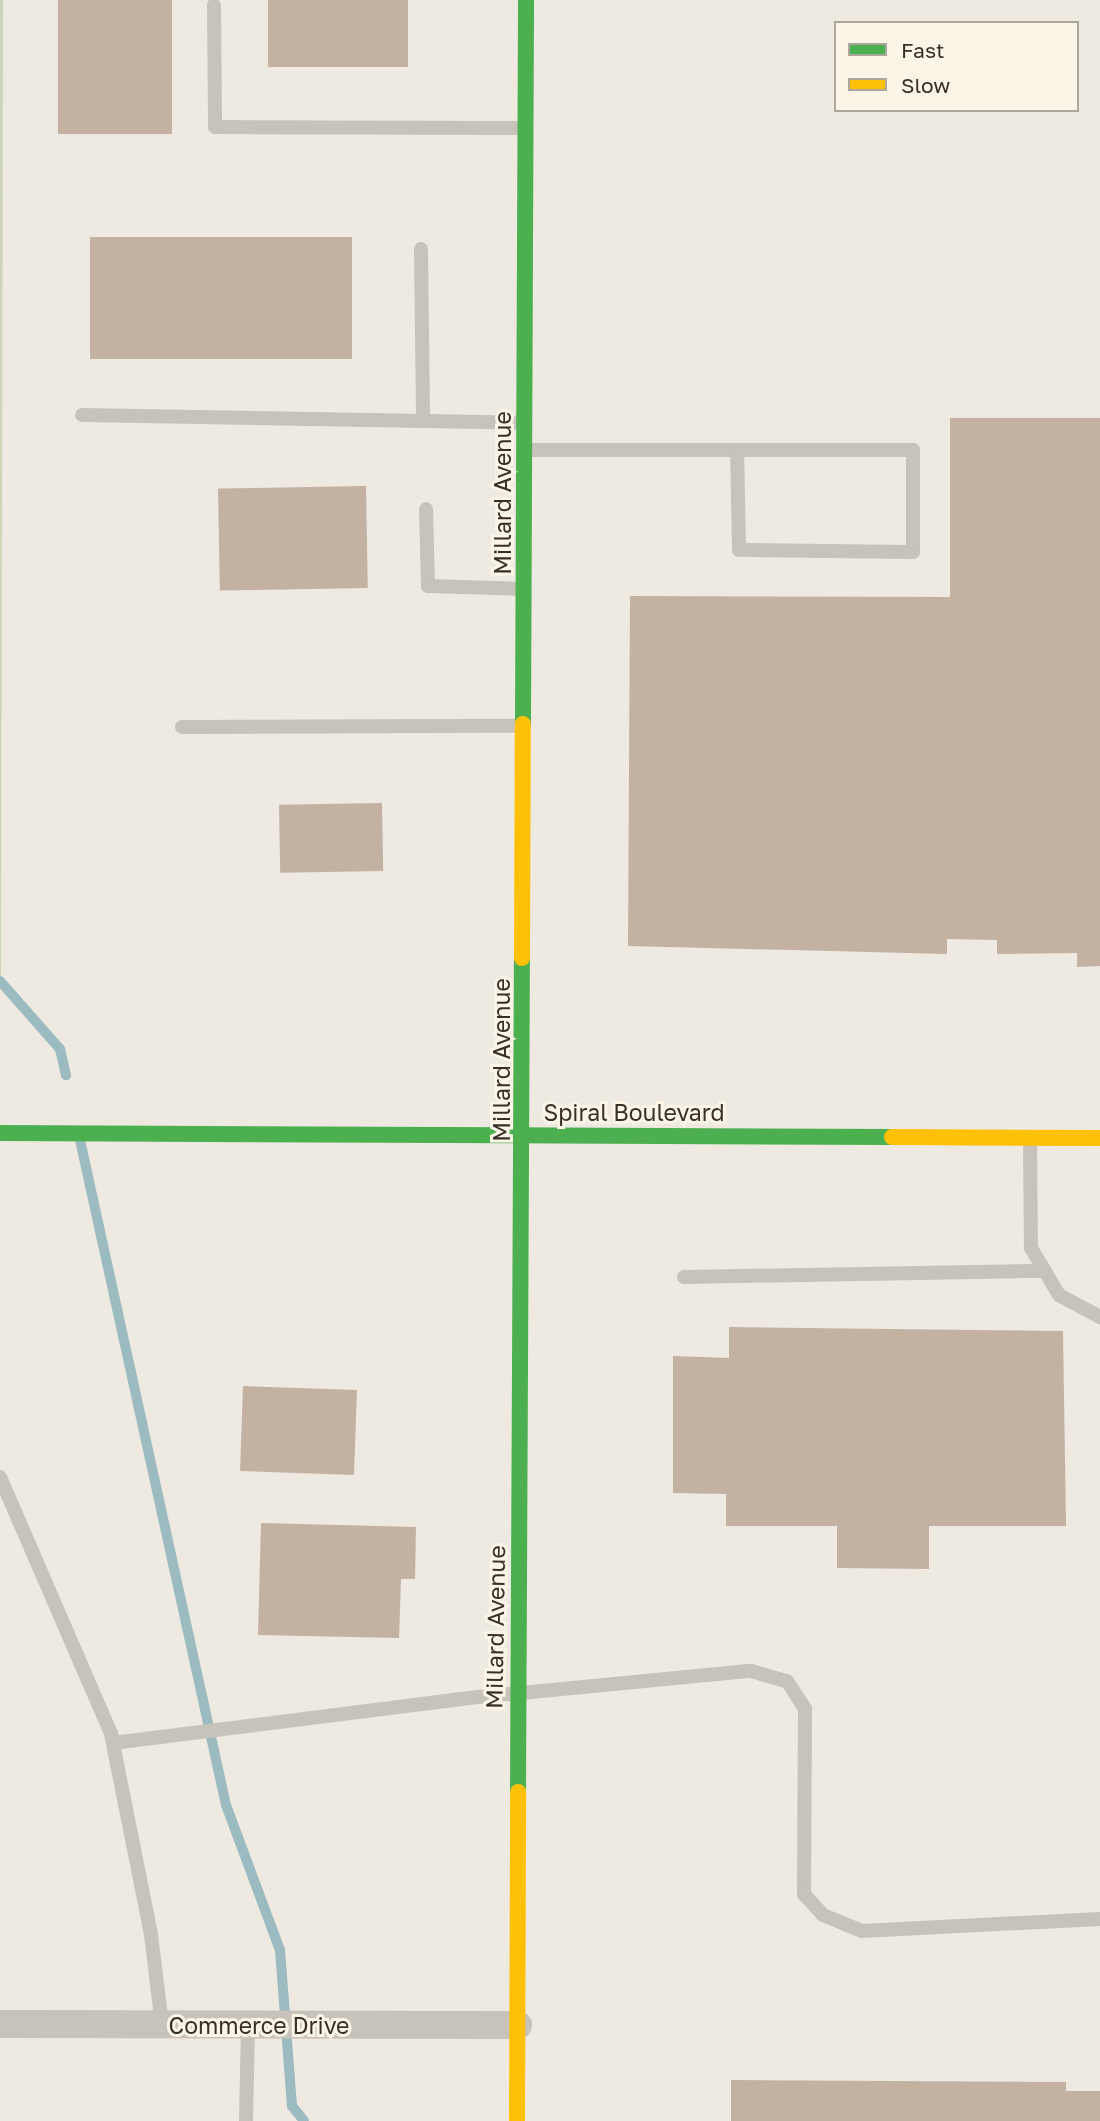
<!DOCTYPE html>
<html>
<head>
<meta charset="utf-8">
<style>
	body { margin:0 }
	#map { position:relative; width:1100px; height:2121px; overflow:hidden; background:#eeeae1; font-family:"Golos Text",sans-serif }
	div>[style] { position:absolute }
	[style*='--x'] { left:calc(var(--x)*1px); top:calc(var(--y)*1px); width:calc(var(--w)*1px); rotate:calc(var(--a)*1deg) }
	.green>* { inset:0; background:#cbd5ba }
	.stream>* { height:10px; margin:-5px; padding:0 5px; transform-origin:5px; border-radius:5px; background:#9cbbc0 }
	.building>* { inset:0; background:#c3b1a2; transform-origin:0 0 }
	.lane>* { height:14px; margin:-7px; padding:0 7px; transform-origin:7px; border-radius:7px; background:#c7c2ba }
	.street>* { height:28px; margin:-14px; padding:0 14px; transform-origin:14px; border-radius:14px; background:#c7c2ba }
	.fast>* { height:16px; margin:-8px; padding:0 8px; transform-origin:8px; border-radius:8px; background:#4caf50 }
	.slow>* { height:16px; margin:-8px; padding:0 8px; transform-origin:8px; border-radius:8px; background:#ffc107 }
	span { translate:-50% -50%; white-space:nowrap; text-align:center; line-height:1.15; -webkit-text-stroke:6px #fbf5e8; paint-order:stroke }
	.street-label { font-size:23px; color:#383028 }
	.legend { position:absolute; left:834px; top:21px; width:245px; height:91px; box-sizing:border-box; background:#fbf5e8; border:2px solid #ada69b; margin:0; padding:9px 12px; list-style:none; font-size:21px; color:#383028 }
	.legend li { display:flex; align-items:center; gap:14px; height:35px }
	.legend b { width:35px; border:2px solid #ada69b }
</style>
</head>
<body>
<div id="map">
	<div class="green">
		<div style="clip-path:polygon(0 0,3px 0,1px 982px,0 981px)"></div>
	</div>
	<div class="stream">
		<div style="--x:0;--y:981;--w:91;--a:48.6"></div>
		<div style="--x:60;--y:1049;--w:27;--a:77"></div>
		<div style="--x:80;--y:1140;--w:681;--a:77.62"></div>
		<div style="--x:226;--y:1805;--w:155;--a:69.6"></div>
		<div style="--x:280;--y:1950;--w:156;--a:85.6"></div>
		<div style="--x:292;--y:2106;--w:19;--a:51"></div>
	</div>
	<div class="building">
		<div style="left:58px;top:0;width:114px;height:134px"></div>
		<div style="left:268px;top:0;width:140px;height:67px"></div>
		<div style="left:90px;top:237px;width:262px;height:122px"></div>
		<div style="clip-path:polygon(950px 418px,1100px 418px,1100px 966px,1077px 967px,1077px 953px,997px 954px,997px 940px,947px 939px,947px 954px,628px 946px,630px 596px,950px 597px)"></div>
		<div style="left:366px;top:486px;width:102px;height:148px;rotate:89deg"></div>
		<div style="left:382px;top:803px;width:68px;height:103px;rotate:89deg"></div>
		<div style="clip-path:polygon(729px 1327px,1063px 1331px,1066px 1526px,929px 1526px,929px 1569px,837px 1568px,837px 1526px,726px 1526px,726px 1494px,673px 1493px,673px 1356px,729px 1358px)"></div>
		<div style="left:243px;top:1386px;width:114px;height:85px;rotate:2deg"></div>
		<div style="clip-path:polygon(261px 1523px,416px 1527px,415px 1579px,401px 1579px,399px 1638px,258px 1635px)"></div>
		<div style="clip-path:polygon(731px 2080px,1066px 2082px,1066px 2091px,1100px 2091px,1100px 2121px,731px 2121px)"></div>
	</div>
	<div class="lane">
		<div style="--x:214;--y:5;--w:122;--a:89.5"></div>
		<div style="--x:215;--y:127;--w:308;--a:0.2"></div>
		<div style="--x:421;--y:249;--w:172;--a:89.3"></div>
		<div style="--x:82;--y:415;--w:441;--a:1"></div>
		<div style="--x:526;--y:450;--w:387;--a:0"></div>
		<div style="--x:913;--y:450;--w:102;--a:90"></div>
		<div style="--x:913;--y:552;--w:174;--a:-179.3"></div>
		<div style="--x:739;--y:550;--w:100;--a:-91.1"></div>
		<div style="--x:426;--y:509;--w:77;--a:88.5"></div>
		<div style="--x:428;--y:586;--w:95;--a:1.8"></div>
		<div style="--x:182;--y:727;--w:341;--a:-0.2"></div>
		<div style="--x:1030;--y:1140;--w:108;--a:89.5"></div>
		<div style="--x:1031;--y:1248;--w:55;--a:59.2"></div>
		<div style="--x:1059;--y:1295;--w:47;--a:28.2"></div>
		<div style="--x:684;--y:1277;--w:361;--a:-1"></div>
		<div style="--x:0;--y:1477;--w:280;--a:66.6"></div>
		<div style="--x:111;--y:1734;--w:205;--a:78.7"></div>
		<div style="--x:151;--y:1935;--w:90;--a:83"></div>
		<div style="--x:113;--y:1743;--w:369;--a:-7.2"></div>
		<div style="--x:479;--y:1697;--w:273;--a:-5.5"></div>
		<div style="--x:751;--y:1671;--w:37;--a:16"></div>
		<div style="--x:787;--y:1681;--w:33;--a:57"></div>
		<div style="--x:805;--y:1709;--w:185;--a:90.3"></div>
		<div style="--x:804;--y:1894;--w:28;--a:48"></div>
		<div style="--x:823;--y:1915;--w:42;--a:22.3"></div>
		<div style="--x:862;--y:1931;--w:238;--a:-2.9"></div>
		<div style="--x:246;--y:2121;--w:96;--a:-88.8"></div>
	</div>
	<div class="street">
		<div style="--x:0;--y:2024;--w:518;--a:0.11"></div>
	</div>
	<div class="fast">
		<div style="--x:523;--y:724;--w:724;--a:-89.76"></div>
		<div style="--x:0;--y:1133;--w:892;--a:0.26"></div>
		<div style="--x:518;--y:1792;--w:834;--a:-89.73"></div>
	</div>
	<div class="slow">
		<div style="--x:522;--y:958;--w:234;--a:-89.8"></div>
		<div style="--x:892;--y:1137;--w:208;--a:0.3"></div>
		<div style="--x:517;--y:2121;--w:329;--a:-89.8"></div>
	</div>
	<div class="street-label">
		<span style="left:502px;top:493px;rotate:-90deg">Millard Avenue</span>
		<span style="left:501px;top:1060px;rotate:-90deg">Millard Avenue</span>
		<span style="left:634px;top:1112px">Spiral Boulevard</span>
		<span style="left:495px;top:1627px;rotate:-89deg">Millard Avenue</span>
		<span style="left:259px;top:2025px">Commerce Drive</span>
	</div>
	<ul class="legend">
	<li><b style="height:9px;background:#4caf50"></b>Fast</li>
	<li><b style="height:9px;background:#ffc107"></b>Slow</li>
	</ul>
</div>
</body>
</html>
